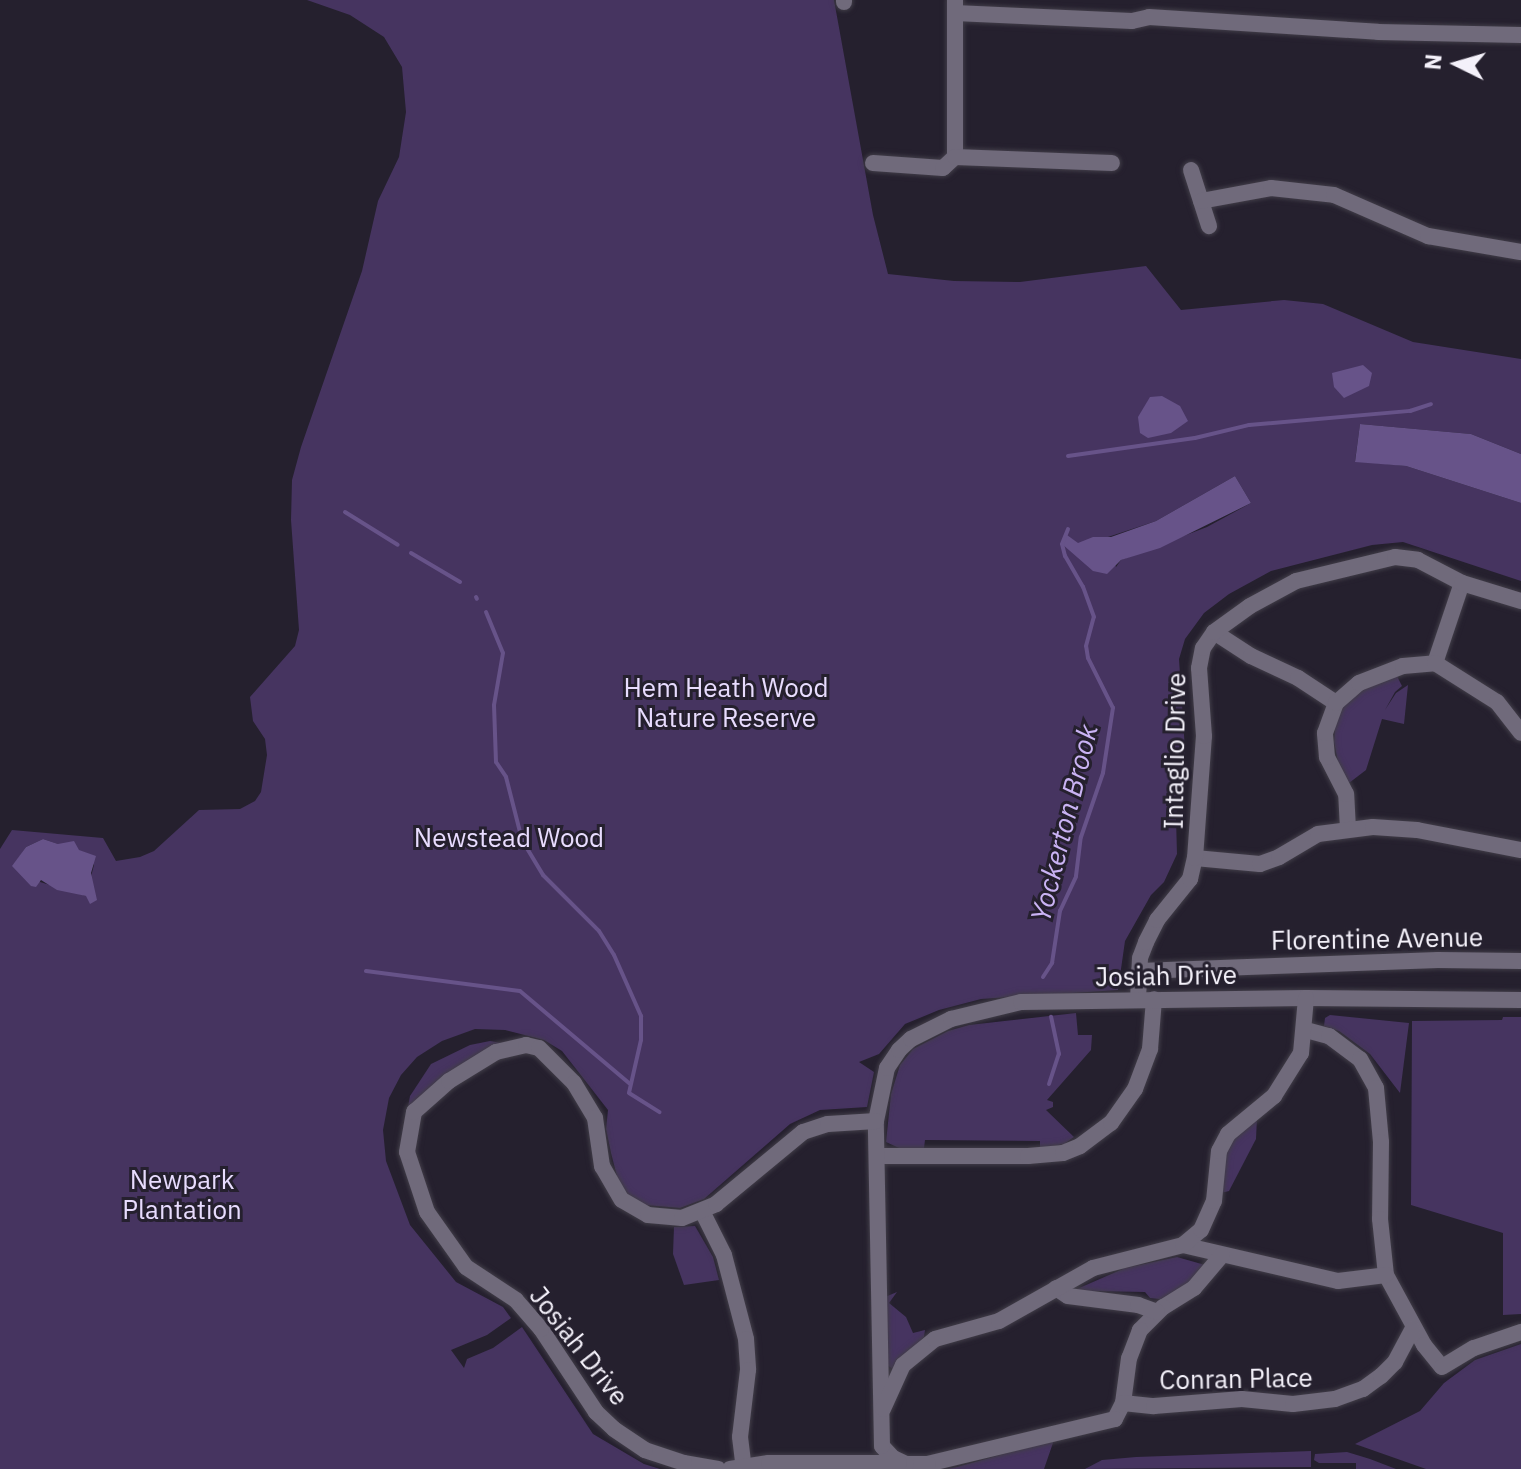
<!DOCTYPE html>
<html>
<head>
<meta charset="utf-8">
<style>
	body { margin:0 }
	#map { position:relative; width:1521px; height:1469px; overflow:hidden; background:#25202e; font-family:"IBM Plex Sans",sans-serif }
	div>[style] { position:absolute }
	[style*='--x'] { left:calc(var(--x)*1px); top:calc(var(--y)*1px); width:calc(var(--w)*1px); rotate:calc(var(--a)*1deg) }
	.green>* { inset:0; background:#463460 }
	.water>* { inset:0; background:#675389 }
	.stream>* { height:4px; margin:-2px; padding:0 2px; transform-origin:2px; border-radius:2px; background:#675389 }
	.roads { filter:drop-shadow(0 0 2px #413d48) drop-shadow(0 0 2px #413d48) }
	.minor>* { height:16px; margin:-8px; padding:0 8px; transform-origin:8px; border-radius:8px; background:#706a7b }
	span { translate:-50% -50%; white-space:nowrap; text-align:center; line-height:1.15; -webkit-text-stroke:6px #25202e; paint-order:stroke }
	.park-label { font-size:26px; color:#e8dcfe }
	.street-label { font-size:26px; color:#f4f1fa }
	.water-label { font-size:28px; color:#cab3f4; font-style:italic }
	.north { position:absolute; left:1417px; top:24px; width:80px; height:80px; -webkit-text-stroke:6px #25202e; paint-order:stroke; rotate:275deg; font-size:22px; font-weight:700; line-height:32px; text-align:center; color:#f4f1fa }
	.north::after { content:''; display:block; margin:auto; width:28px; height:36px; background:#f4f1fa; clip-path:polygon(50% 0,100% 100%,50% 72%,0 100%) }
</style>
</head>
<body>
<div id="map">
	<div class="green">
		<div style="clip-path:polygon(evenodd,307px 0,834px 0,873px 215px,888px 274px,954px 281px,1020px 282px,1146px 266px,1181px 310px,1284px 300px,1323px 304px,1413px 342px,1521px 359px,1521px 454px,1471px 434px,1360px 424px,1355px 461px,1406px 466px,1521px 503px,1521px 581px,1403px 542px,1372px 545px,1271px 571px,1229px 594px,1204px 613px,1185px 639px,1179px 659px,1185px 750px,1176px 818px,1177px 854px,1164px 882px,1151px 895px,1125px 941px,1118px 990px,981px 999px,939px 1010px,905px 1024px,879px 1054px,859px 1062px,874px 1072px,867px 1107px,820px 1110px,790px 1124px,704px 1199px,680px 1208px,645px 1205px,630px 1197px,618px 1180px,611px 1153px,606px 1129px,608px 1110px,562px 1051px,544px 1040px,505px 1030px,475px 1029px,442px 1041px,417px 1057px,401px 1075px,389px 1098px,383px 1130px,386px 1161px,410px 1225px,456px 1282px,503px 1307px,511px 1318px,487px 1335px,451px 1350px,464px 1368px,467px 1359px,493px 1348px,522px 1327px,593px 1434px,644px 1464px,660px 1469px,0 1469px,0 849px,12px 830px,103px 838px,116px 861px,140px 857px,154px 851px,199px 810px,240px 809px,255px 801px,261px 792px,267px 755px,265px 739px,253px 721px,250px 697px,295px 646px,299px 630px,291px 520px,292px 480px,301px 447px,362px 271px,378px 201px,399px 157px,406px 112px,402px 67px,384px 37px,350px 15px,307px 0,1235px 476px,1251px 503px,1207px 527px,1121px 560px,1116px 567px,1105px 538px,1156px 521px,1235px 476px,307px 0,43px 839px,87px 854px,94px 865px,86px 896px,27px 878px,13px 866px,26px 847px,43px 839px)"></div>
		<div style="clip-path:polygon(1396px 674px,1402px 686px,1395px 692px,1385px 710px,1396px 693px,1408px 685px,1404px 724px,1382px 719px,1366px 770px,1349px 783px,1339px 767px,1334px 742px,1335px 728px,1344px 704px,1357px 693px)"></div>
		<div style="clip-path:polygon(1076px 1013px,1078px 1035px,1092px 1035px,1091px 1050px,1047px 1100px,1053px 1102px,1053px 1107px,1046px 1110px,1074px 1137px,1064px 1144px,1040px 1148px,1040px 1141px,925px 1140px,924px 1148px,899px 1148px,886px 1142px,891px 1094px,900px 1065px,913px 1049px,948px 1031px,969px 1025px)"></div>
		<div style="clip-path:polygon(1330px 1015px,1409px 1023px,1400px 1093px,1370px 1054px,1339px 1031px,1324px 1026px,1325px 1018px)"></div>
		<div style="clip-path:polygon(1503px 1017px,1521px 1017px,1521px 1314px,1503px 1315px,1503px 1233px,1411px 1205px,1412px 1021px,1502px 1020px)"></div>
		<div style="clip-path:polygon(490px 1041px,507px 1044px,405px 1124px,410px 1096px,431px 1064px,470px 1045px)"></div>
		<div style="clip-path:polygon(1257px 1117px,1256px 1139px,1229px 1191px,1221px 1193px,1221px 1162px,1232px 1136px)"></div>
		<div style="clip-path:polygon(695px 1226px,713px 1257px,719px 1280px,684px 1285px,673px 1254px,674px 1227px)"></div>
		<div style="clip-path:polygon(1177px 1257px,1205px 1265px,1201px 1273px,1168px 1300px,1150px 1298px,1145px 1292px,1089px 1291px,1081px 1294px,1077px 1289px,1125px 1268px)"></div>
		<div style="clip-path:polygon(897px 1292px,889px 1303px,906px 1317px,913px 1333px,925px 1330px,924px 1337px,893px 1369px,887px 1365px,885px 1297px)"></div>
		<div style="clip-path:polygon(1521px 1344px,1521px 1469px,1426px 1469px,1355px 1444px,1420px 1411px,1444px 1383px,1475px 1360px)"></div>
		<div style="clip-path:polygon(1054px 1440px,1044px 1469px,947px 1469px,957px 1467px)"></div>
		<div style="clip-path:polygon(1311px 1451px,1311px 1467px,1085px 1469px,1102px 1460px,1136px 1457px)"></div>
		<div style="clip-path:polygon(1347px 1452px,1370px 1459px,1396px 1469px,1356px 1469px,1356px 1463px,1319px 1463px,1314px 1460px,1315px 1454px)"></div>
	</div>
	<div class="water">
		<div style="clip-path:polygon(1363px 365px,1372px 373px,1369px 386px,1344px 398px,1334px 387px,1332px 373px)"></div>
		<div style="clip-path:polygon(1162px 396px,1180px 406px,1188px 421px,1171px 433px,1148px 438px,1140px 433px,1138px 417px,1150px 397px)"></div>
		<div style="clip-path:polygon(1360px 424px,1471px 434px,1521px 454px,1521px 503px,1406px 466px,1355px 462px)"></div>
		<div style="clip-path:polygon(1235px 476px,1251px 503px,1160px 548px,1121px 560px,1107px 574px,1093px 571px,1062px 544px,1067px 535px,1078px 543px,1093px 537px,1111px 537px,1156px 521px)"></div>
		<div style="clip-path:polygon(43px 839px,58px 844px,74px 841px,79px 850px,96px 856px,91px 873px,97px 900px,90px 904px,86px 896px,57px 890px,41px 880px,36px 887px,31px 886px,12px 866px,26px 847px)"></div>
	</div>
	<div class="stream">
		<div style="--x:1068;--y:456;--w:128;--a:-8.1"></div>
		<div style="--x:1195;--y:438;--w:56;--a:-13.5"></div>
		<div style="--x:1249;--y:425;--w:162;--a:-5"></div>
		<div style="--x:1410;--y:411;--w:22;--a:-18"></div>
		<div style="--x:345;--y:512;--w:62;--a:31.9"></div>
		<div style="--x:411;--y:553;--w:57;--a:30.6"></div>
		<div style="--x:476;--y:597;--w:2;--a:63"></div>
		<div style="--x:486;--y:612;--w:44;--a:67.5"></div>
		<div style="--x:503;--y:653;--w:53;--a:99.8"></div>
		<div style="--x:494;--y:705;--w:57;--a:88"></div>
		<div style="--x:496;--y:762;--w:18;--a:56"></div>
		<div style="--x:506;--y:777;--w:65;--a:75.7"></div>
		<div style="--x:522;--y:840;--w:41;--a:59"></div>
		<div style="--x:543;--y:875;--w:79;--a:45"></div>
		<div style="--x:599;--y:931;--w:28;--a:58"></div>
		<div style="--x:614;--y:955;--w:67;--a:66.1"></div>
		<div style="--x:641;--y:1016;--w:24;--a:90"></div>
		<div style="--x:641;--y:1040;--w:54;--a:102.8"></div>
		<div style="--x:629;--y:1093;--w:36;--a:32"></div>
		<div style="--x:366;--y:971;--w:155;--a:7.4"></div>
		<div style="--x:520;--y:991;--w:143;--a:40.2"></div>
		<div style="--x:1043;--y:977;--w:17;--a:-57"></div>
		<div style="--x:1052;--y:963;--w:53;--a:-81.3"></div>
		<div style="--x:1060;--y:911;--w:38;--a:-65"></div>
		<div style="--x:1076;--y:876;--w:39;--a:-83"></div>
		<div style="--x:1081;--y:837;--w:68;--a:-71"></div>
		<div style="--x:1103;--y:773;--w:66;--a:-81.3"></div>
		<div style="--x:1113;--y:708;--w:56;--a:-116.6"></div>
		<div style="--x:1088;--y:658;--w:12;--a:-99"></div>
		<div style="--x:1086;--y:646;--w:30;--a:-75"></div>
		<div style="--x:1094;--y:617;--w:32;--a:-110"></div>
		<div style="--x:1083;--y:587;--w:36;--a:-120"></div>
		<div style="--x:1065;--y:556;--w:12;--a:-104"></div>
		<div style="--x:1062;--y:544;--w:16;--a:-68"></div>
		<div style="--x:1049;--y:1084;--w:32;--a:-72"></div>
		<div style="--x:1059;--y:1054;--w:38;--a:-102"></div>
	</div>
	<div class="roads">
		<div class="minor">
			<div style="--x:844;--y:2;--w:2;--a:-90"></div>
			<div style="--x:955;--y:13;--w:177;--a:2.6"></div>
			<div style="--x:1132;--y:21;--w:17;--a:-13"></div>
			<div style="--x:1149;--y:17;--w:229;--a:3.7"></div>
			<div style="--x:1378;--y:32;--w:143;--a:1.2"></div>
			<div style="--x:955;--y:157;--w:157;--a:-90"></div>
			<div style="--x:873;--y:163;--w:70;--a:4.1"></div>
			<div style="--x:943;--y:168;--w:16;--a:-43"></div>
			<div style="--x:955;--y:157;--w:157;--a:2.2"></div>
			<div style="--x:1191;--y:170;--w:59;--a:72.2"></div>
			<div style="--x:1201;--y:201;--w:71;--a:-10.5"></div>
			<div style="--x:1271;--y:188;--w:63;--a:6.3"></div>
			<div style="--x:1334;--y:195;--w:103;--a:23.6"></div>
			<div style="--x:1428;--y:236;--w:94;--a:9.8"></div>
			<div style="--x:1214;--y:632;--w:44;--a:33"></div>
			<div style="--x:1251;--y:656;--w:52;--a:25.1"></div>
			<div style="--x:1298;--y:678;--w:45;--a:33.3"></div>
			<div style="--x:1435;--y:663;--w:84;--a:-71.4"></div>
			<div style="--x:1348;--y:829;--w:35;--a:-93"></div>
			<div style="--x:1346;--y:794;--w:42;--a:-117.2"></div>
			<div style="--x:1327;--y:757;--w:24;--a:-95"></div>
			<div style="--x:1325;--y:733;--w:32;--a:-70"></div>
			<div style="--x:1336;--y:703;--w:30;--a:-41"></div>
			<div style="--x:1359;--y:683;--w:47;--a:-21.1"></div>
			<div style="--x:1403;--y:666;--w:32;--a:-5"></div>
			<div style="--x:1435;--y:663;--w:73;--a:32.2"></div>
			<div style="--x:1497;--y:702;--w:39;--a:52"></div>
			<div style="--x:1195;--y:858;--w:65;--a:5.3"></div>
			<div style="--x:1260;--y:864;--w:20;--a:-20"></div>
			<div style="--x:1279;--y:857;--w:45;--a:-30.5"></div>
			<div style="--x:1318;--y:834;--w:55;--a:-7.3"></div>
			<div style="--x:1373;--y:827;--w:44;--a:3.9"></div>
			<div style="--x:1417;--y:830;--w:106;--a:10.9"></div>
			<div style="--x:1139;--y:971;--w:299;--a:-2.1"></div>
			<div style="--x:1438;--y:960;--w:83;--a:0.7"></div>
			<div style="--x:1138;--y:999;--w:41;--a:-87.2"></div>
			<div style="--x:1140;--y:958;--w:17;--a:-69"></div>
			<div style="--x:1146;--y:942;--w:25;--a:-63"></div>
			<div style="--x:1157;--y:920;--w:53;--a:-51.2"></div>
			<div style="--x:1190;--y:879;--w:22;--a:-77"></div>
			<div style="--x:1195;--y:858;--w:122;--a:-85.8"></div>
			<div style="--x:1204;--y:736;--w:68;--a:-94.2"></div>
			<div style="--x:1199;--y:668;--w:20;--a:-79"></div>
			<div style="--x:1203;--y:648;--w:19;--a:-55"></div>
			<div style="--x:1214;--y:632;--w:44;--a:-35.8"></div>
			<div style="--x:1250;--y:606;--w:52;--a:-28.5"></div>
			<div style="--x:1296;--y:581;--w:102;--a:-13.6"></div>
			<div style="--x:1395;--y:557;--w:23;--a:7"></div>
			<div style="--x:1418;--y:560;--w:50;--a:27.6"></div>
			<div style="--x:1462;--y:583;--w:62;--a:17"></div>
			<div style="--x:1306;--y:1030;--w:24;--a:15"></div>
			<div style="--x:1329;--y:1036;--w:39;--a:37"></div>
			<div style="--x:1360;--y:1059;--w:33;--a:61"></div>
			<div style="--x:1376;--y:1088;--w:54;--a:84.7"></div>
			<div style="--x:1381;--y:1142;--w:77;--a:90.7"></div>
			<div style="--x:1380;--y:1219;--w:56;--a:83.9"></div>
			<div style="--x:1386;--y:1275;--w:80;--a:61.5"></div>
			<div style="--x:1424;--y:1345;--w:28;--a:51"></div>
			<div style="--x:1442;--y:1367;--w:37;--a:-31"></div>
			<div style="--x:1474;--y:1348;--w:50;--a:-18.8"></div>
			<div style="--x:877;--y:1156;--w:151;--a:0"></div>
			<div style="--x:1028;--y:1156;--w:35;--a:-5"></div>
			<div style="--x:1063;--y:1153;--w:18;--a:-22"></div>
			<div style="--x:1080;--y:1146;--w:39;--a:-37"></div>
			<div style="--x:1111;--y:1123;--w:42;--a:-54.8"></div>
			<div style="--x:1135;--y:1089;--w:43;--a:-69.4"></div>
			<div style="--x:1150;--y:1049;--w:50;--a:-85.4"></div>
			<div style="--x:702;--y:1211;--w:49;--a:63.4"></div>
			<div style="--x:724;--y:1255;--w:87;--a:75.3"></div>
			<div style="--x:746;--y:1339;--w:31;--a:86"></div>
			<div style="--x:748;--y:1370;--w:67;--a:96.8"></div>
			<div style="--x:740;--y:1437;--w:31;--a:83"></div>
			<div style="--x:1183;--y:1245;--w:159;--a:13.1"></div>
			<div style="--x:1338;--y:1281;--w:48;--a:-7.1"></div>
			<div style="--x:1222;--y:1255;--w:43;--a:130.3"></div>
			<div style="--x:1194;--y:1288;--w:36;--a:148"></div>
			<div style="--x:1163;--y:1307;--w:33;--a:135"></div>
			<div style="--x:1140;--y:1330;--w:30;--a:111"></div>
			<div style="--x:1129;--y:1358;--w:45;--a:97.6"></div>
			<div style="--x:1123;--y:1403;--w:18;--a:117"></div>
			<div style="--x:1115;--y:1419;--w:192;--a:166.5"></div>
			<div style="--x:928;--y:1464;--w:22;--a:180"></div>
			<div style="--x:906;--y:1464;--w:14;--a:-155"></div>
			<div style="--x:893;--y:1458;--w:16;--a:-133"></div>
			<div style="--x:882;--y:1446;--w:325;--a:-91.1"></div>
			<div style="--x:876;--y:1121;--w:54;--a:-78.3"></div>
			<div style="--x:887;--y:1068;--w:22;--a:-56"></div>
			<div style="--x:899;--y:1050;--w:16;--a:-43"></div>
			<div style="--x:911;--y:1039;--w:45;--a:-26.6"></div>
			<div style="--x:951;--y:1019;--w:72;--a:-13.7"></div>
			<div style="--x:1021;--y:1002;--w:285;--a:-0.8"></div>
			<div style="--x:1306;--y:998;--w:215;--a:0.5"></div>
			<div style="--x:1056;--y:1288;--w:14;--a:34"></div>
			<div style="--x:1068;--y:1296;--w:71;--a:7.3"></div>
			<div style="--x:1138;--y:1305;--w:20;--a:20"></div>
			<div style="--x:1123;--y:1403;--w:31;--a:6"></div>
			<div style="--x:1154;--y:1406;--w:88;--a:-4.5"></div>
			<div style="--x:1242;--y:1399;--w:51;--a:5.6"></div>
			<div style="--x:1293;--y:1404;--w:42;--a:-6.8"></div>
			<div style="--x:1335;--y:1399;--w:30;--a:-20"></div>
			<div style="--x:1363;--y:1389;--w:22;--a:-36"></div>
			<div style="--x:1381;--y:1376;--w:20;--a:-45"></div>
			<div style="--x:1395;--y:1362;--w:38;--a:-62"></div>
			<div style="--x:883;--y:1409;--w:48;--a:-65.6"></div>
			<div style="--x:903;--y:1365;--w:41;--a:-39.1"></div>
			<div style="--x:935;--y:1339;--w:66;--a:-15.7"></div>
			<div style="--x:999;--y:1321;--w:108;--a:-29.4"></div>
			<div style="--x:1093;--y:1268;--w:93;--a:-14.3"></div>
			<div style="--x:1183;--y:1245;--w:23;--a:-40"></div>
			<div style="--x:1201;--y:1230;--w:32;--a:-66"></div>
			<div style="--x:1214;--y:1201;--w:50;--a:-84.3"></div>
			<div style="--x:1219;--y:1151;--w:19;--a:-62"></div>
			<div style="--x:1228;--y:1134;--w:60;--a:-39.6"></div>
			<div style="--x:1274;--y:1096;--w:51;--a:-57.9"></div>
			<div style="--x:1301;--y:1053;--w:55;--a:-84.8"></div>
			<div style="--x:718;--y:1469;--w:35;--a:-170"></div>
			<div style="--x:684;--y:1463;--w:41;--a:-161.6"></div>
			<div style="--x:645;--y:1450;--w:37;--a:-146"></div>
			<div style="--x:614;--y:1429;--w:25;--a:-137"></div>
			<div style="--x:596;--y:1412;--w:100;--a:-123.5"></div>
			<div style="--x:541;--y:1329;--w:38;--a:-131"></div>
			<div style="--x:516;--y:1300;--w:60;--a:-146.6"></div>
			<div style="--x:466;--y:1267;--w:67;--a:-125.3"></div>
			<div style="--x:427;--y:1212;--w:63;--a:-108.4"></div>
			<div style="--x:407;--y:1152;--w:41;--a:-80.1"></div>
			<div style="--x:414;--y:1112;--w:47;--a:-41.5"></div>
			<div style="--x:449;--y:1081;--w:55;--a:-31.7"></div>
			<div style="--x:496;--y:1052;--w:31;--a:-13"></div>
			<div style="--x:526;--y:1045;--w:13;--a:13"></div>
			<div style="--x:539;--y:1048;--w:49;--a:45"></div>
			<div style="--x:574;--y:1083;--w:41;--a:59"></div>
			<div style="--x:595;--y:1118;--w:49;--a:81.7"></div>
			<div style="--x:602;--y:1166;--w:39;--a:60"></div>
			<div style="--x:622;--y:1200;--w:30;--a:30"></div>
			<div style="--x:648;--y:1215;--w:34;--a:5"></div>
			<div style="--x:682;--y:1218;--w:37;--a:-22"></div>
			<div style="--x:716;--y:1204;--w:113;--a:-39.6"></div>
			<div style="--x:803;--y:1132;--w:26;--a:-18"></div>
			<div style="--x:828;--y:1124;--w:48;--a:-3.6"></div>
			<div style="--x:730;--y:1469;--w:39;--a:-9"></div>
			<div style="--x:769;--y:1463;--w:130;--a:0"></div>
		</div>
	</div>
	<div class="park-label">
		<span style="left:726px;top:703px">Hem Heath Wood<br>Nature Reserve</span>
		<span style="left:509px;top:838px">Newstead Wood</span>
		<span style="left:182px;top:1195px">Newpark<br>Plantation</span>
	</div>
	<div class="street-label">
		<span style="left:1175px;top:751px;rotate:-89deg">Intaglio Drive</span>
		<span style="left:1377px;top:939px;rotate:-1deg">Florentine Avenue</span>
		<span style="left:1166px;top:976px;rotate:-1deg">Josiah Drive</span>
		<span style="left:579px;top:1346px;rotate:52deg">Josiah Drive</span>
		<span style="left:1236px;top:1379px;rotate:-1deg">Conran Place</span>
	</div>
	<div class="water-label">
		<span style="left:1064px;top:823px;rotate:-76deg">Yockerton Brook</span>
	</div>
	<div class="north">N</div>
</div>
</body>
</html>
